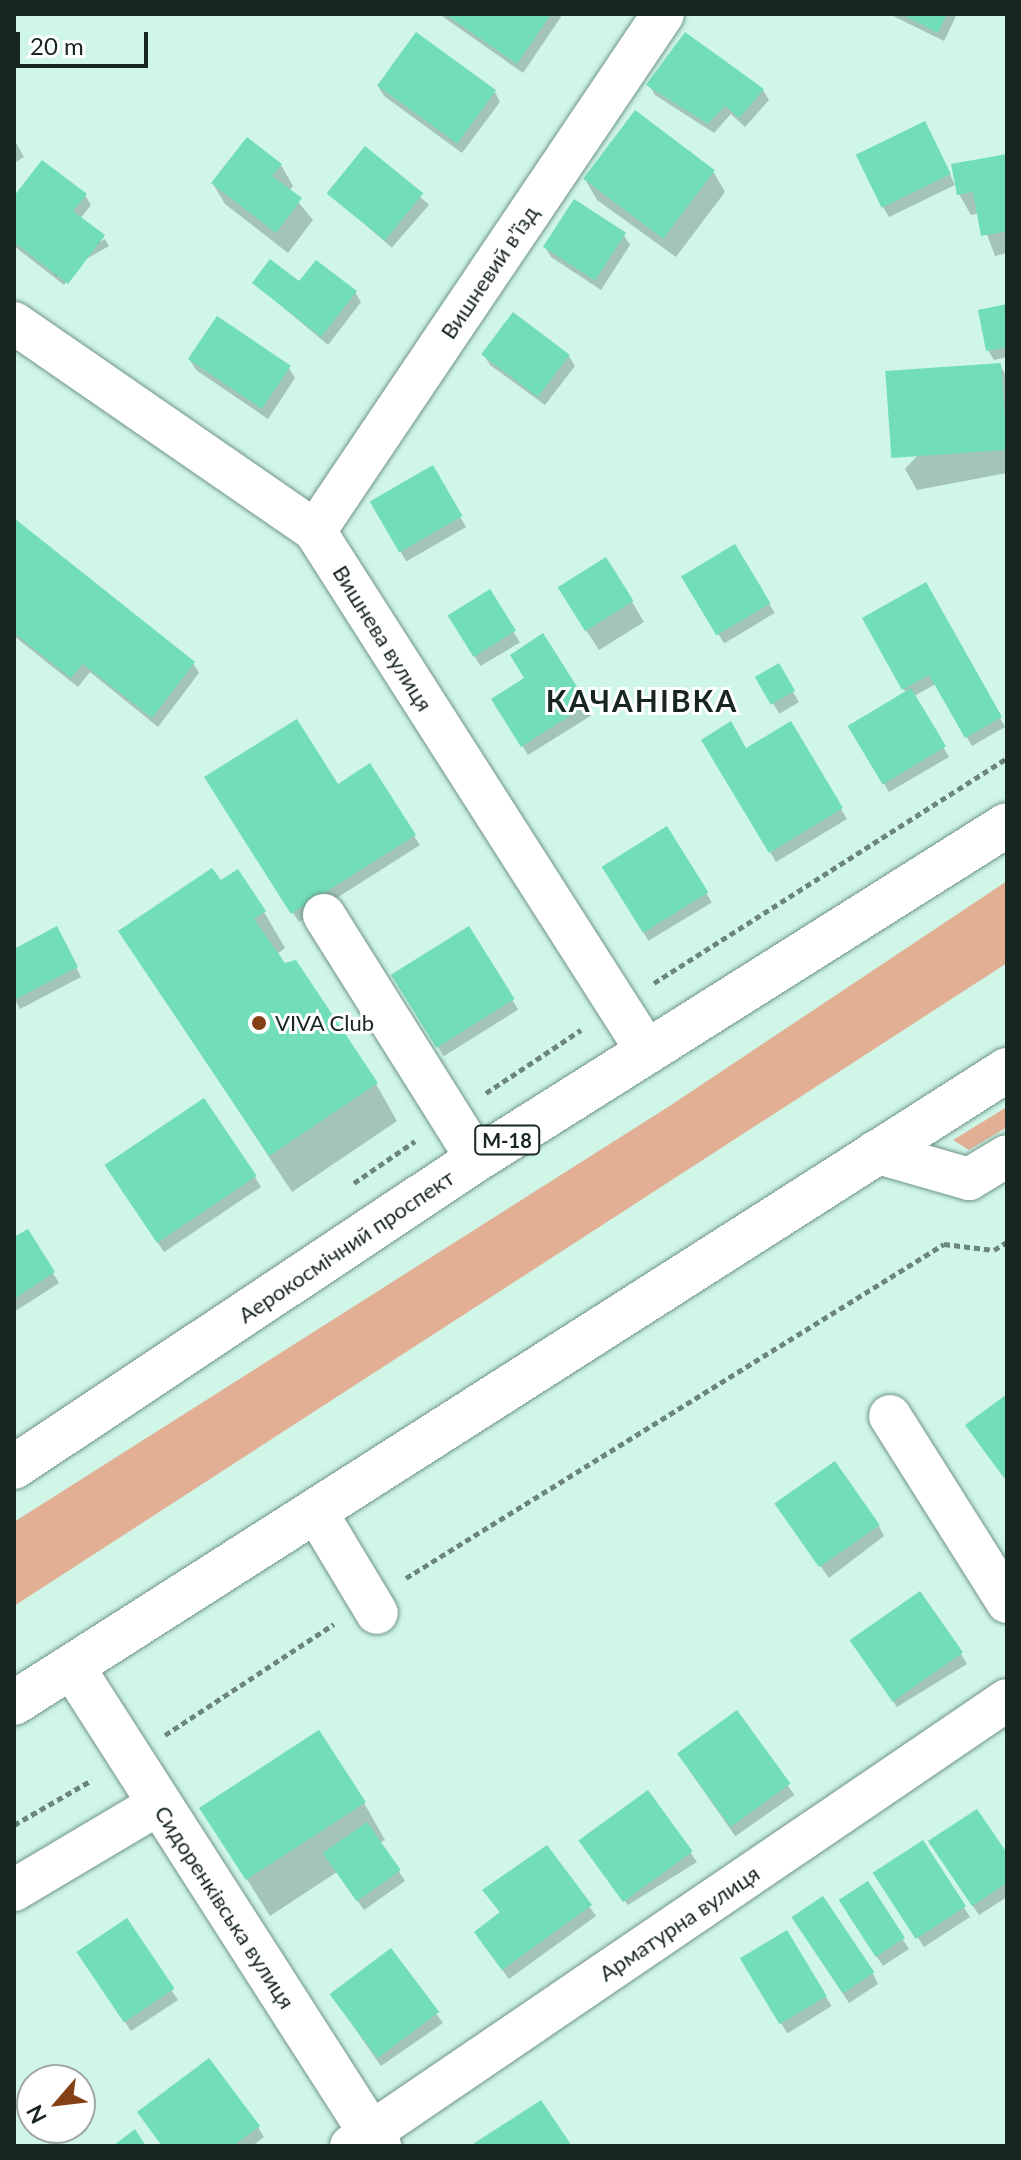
<!DOCTYPE html>
<html>
<head>
<meta charset="utf-8">
<style>
	body { margin:0 }
	#map { position:relative; width:1021px; height:2160px; overflow:hidden; background:#cff6e7; font-family:Lato,sans-serif }
	div>[style] { position:absolute }
	[style*='--x'] { left:calc(var(--x)*1px); top:calc(var(--y)*1px); width:calc(var(--w)*1px); rotate:calc(var(--a)*1deg) }
	.green>* { inset:0; background:#e2af95 }
	.shadow>* { inset:0; background:#0003; transform-origin:0 0 }
	.building>* { inset:0; background:#71ddb9; transform-origin:0 0 }
	.path>* { height:5px; margin-top:-2.5px; transform-origin:0; background:repeating-linear-gradient(90deg,#6c867c 0 6px,transparent 0 10px) }
	.roads { filter:drop-shadow(0 0 2px #709486) drop-shadow(0 0 2px #709486) }
	.minor>* { height:42px; margin:-21px; padding:0 21px; transform-origin:21px; border-radius:21px; background:#fff }
	.major>* { height:44px; margin:-22px; padding:0 22px; transform-origin:22px; border-radius:22px; background:#fff }
	.dots>* { width:22px; height:22px; translate:-50% -50%; box-sizing:border-box; border:4px solid #fff; border-radius:50% }
	span { translate:-50% -50%; white-space:nowrap; text-align:center; line-height:1.15; -webkit-text-stroke:6px #fff; paint-order:stroke }
	.shield-label span { padding:2px 6px; background:#fff; border:2px solid; border-radius:6px; -webkit-text-stroke-width:0 }
	.shield-label { font-size:20px; color:#172620; font-weight:700 }
	.street-label { font-size:22px; color:#172620 }
	.poi-label { font-size:22px; color:#172620 }
	.left { translate:0 -50%; text-align:left }
	.district-label { font-size:30px; color:#172620; font-weight:700; letter-spacing:2px }
	.frame { position:absolute; inset:0; border:16px solid #172620; pointer-events:none }
	.north { position:absolute; left:16px; top:2064px; width:80px; height:80px; box-sizing:border-box; background:#fff; border:2px solid #a2a8a6; border-radius:50%; rotate:242deg; font-size:22px; font-weight:700; line-height:32px; text-align:center; color:#172620 }
	.north::after { content:''; display:block; margin:auto; width:28px; height:36px; background:#854016; clip-path:polygon(50% 0,100% 100%,50% 72%,0 100%) }
	.scale { position:absolute; left:16px; top:32px; width:132px; height:36px; box-sizing:border-box; border:4px solid #172620; border-top:0; padding-left:10px; font-size:24px; line-height:28px; white-space:nowrap; color:#172620; -webkit-text-stroke:6px #fff; paint-order:stroke }
</style>
</head>
<body>
<div id="map">
	<div class="green">
		<div style="clip-path:polygon(1007px 881px,1007px 963px,14px 1606px,14px 1522px,668px 1107px)"></div>
		<div style="clip-path:polygon(1007px 1107px,1007px 1127px,969px 1150px,953px 1140px)"></div>
	</div>
	<div class="shadow">
		<div style="clip-path:polygon(439px 14px,559px 14px,561px 17px,523px 73px)"></div>
		<div style="clip-path:polygon(889px 14px,957px 14px,944px 41px)"></div>
		<div style="clip-path:polygon(685px 35px,763px 90px,769px 100px,745px 127px,731px 114px,714px 133px,655px 95px,649px 85px)"></div>
		<div style="clip-path:polygon(378px 86px,495px 92px,500px 102px,462px 153px,384px 96px)"></div>
		<div style="clip-path:polygon(930px 133px,955px 185px,889px 217px,883px 207px)"></div>
		<div style="clip-path:polygon(14px 139px,24px 157px,14px 163px)"></div>
		<div style="left:365px;top:149px;width:85px;height:57px;rotate:41deg"></div>
		<div style="clip-path:polygon(1007px 156px,1007px 253px,995px 256px,979px 213px,971px 215px,959px 194px)"></div>
		<div style="clip-path:polygon(281px 165px,293px 186px,289px 191px,313px 220px,288px 253px,225px 204px,213px 184px)"></div>
		<div style="clip-path:polygon(713px 171px,725px 192px,676px 257px,597px 200px,585px 179px)"></div>
		<div style="clip-path:polygon(85px 195px,91px 205px,80px 219px,104px 237px,64px 285px,14px 246px,14px 200px)"></div>
		<div style="clip-path:polygon(624px 235px,630px 245px,601px 290px,551px 257px,545px 247px)"></div>
		<div style="left:105px;top:239px;width:8px;height:61px;rotate:60deg"></div>
		<div style="clip-path:polygon(254px 283px,355px 292px,361px 302px,328px 345px)"></div>
		<div style="clip-path:polygon(1007px 306px,1007px 357px,994px 360px,988px 350px)"></div>
		<div style="clip-path:polygon(484px 355px,569px 356px,575px 366px,545px 405px,490px 365px)"></div>
		<div style="clip-path:polygon(190px 360px,289px 368px,295px 378px,268px 419px,196px 370px)"></div>
		<div style="clip-path:polygon(1000px 365px,1007px 377px,1007px 473px,917px 490px,905px 469px)"></div>
		<div style="left:432px;top:468px;width:68px;height:69px;rotate:60deg"></div>
		<div style="clip-path:polygon(14px 521px,193px 663px,199px 673px,158px 727px,90px 672px,78px 687px,14px 636px)"></div>
		<div style="left:735px;top:547px;width:77px;height:59px;rotate:59deg"></div>
		<div style="clip-path:polygon(925px 584px,1005px 727px,972px 746px,936px 684px,914px 696px,949px 757px,889px 792px,850px 726px,906px 693px,864px 619px)"></div>
		<div style="left:489px;top:591px;width:60px;height:46px;rotate:59deg"></div>
		<div style="clip-path:polygon(632px 602px,644px 622px,599px 650px,572px 609px)"></div>
		<div style="left:778px;top:666px;width:42px;height:23px;rotate:60deg"></div>
		<div style="clip-path:polygon(494px 700px,586px 705px,592px 715px,528px 755px)"></div>
		<div style="clip-path:polygon(790px 724px,847px 819px,776px 862px,704px 740px,746px 751px)"></div>
		<div style="clip-path:polygon(337px 787px,414px 836px,420px 845px,299px 922px,212px 788px)"></div>
		<div style="left:667px;top:828px;width:87px;height:74px;rotate:59deg"></div>
		<div style="clip-path:polygon(220px 883px,264px 912px,285px 948px,276px 955px,376px 1084px,397px 1121px,292px 1192px,121px 932px)"></div>
		<div style="left:468px;top:929px;width:95px;height:88px;rotate:58deg"></div>
		<div style="clip-path:polygon(62px 939px,81px 977px,20px 1009px,14px 998px,14px 951px)"></div>
		<div style="clip-path:polygon(113px 1175px,255px 1177px,261px 1187px,164px 1252px)"></div>
		<div style="clip-path:polygon(27px 1231px,59px 1283px,14px 1312px,14px 1240px)"></div>
		<div style="clip-path:polygon(785px 1516px,879px 1526px,884px 1536px,829px 1578px)"></div>
		<div style="clip-path:polygon(856px 1647px,961px 1654px,967px 1664px,897px 1707px)"></div>
		<div style="left:737px;top:1713px;width:100px;height:72px;rotate:55deg"></div>
		<div style="clip-path:polygon(647px 1793px,697px 1862px,628px 1905px,583px 1846px)"></div>
		<div style="clip-path:polygon(364px 1803px,385px 1840px,380px 1843px,405px 1881px,364px 1910px,337px 1872px,270px 1916px,203px 1809px)"></div>
		<div style="clip-path:polygon(922px 1843px,970px 1917px,924px 1947px,882px 1884px)"></div>
		<div style="clip-path:polygon(546px 1847px,596px 1916px,509px 1979px,482px 1943px,501px 1914px,484px 1891px)"></div>
		<div style="clip-path:polygon(937px 1852px,1007px 1857px,1007px 1897px,979px 1915px)"></div>
		<div style="clip-path:polygon(867px 1884px,909px 1949px,883px 1966px,847px 1912px)"></div>
		<div style="clip-path:polygon(126px 1921px,178px 2000px,131px 2031px,85px 1963px)"></div>
		<div style="clip-path:polygon(799px 1927px,873px 1974px,878px 1984px,849px 2003px)"></div>
		<div style="left:786px;top:1933px;width:86px;height:52px;rotate:58deg"></div>
		<div style="clip-path:polygon(391px 1951px,443px 2023px,381px 2066px,337px 2003px)"></div>
		<div style="clip-path:polygon(258px 2127px,264px 2137px,252px 2146px,163px 2146px)"></div>
	</div>
	<div class="building">
		<div style="clip-path:polygon(445px 14px,551px 14px,517px 64px)"></div>
		<div style="clip-path:polygon(901px 14px,947px 14px,938px 33px)"></div>
		<div style="left:416px;top:32px;width:99px;height:66px;rotate:36deg"></div>
		<div style="clip-path:polygon(685px 32px,764px 89px,739px 118px,725px 106px,708px 124px,646px 85px)"></div>
		<div style="left:635px;top:110px;width:100px;height:86px;rotate:37deg"></div>
		<div style="left:925px;top:121px;width:59px;height:77px;rotate:64deg"></div>
		<div style="clip-path:polygon(247px 137px,282px 164px,272px 176px,302px 198px,276px 233px,211px 183px)"></div>
		<div style="left:365px;top:146px;width:75px;height:61px;rotate:39deg"></div>
		<div style="clip-path:polygon(1007px 154px,1007px 231px,981px 236px,973px 192px,957px 195px,951px 164px)"></div>
		<div style="clip-path:polygon(42px 160px,87px 194px,73px 211px,105px 235px,68px 284px,14px 242px,14px 196px)"></div>
		<div style="left:574px;top:199px;width:62px;height:57px;rotate:33deg"></div>
		<div style="clip-path:polygon(270px 259px,299px 281px,316px 260px,357px 291px,321px 337px,252px 283px)"></div>
		<div style="clip-path:polygon(1007px 304px,1007px 347px,986px 351px,978px 310px)"></div>
		<div style="left:513px;top:312px;width:71px;height:53px;rotate:37deg"></div>
		<div style="left:217px;top:316px;width:89px;height:52px;rotate:34deg"></div>
		<div style="left:1001px;top:363px;width:87px;height:116px;rotate:86deg"></div>
		<div style="left:433px;top:465px;width:59px;height:73px;rotate:60deg"></div>
		<div style="clip-path:polygon(14px 518px,195px 662px,152px 718px,83px 664px,71px 678px,14px 633px)"></div>
		<div style="left:735px;top:544px;width:69px;height:63px;rotate:59deg"></div>
		<div style="left:606px;top:557px;width:52px;height:57px;rotate:58deg"></div>
		<div style="clip-path:polygon(926px 582px,1002px 717px,965px 738px,929px 675px,902px 690px,862px 618px)"></div>
		<div style="left:490px;top:589px;width:49px;height:50px;rotate:58deg"></div>
		<div style="clip-path:polygon(543px 633px,588px 704px,521px 747px,491px 699px,524px 678px,510px 655px)"></div>
		<div style="left:779px;top:663px;width:32px;height:28px;rotate:60deg"></div>
		<div style="left:911px;top:688px;width:68px;height:74px;rotate:59deg"></div>
		<div style="clip-path:polygon(297px 719px,338px 784px,370px 763px,416px 835px,291px 914px,204px 777px)"></div>
		<div style="clip-path:polygon(731px 721px,746px 748px,791px 721px,843px 808px,769px 853px,701px 740px)"></div>
		<div style="left:667px;top:826px;width:78px;height:77px;rotate:58deg"></div>
		<div style="clip-path:polygon(212px 868px,221px 880px,238px 869px,266px 911px,254px 919px,285px 963px,296px 960px,378px 1083px,269px 1156px,118px 931px)"></div>
		<div style="clip-path:polygon(57px 926px,78px 967px,14px 1000px,14px 949px)"></div>
		<div style="left:469px;top:926px;width:86px;height:92px;rotate:58deg"></div>
		<div style="left:204px;top:1098px;width:94px;height:120px;rotate:56deg"></div>
		<div style="clip-path:polygon(28px 1229px,55px 1272px,14px 1299px,14px 1237px)"></div>
		<div style="clip-path:polygon(1007px 1394px,1007px 1476px,1004px 1478px,965px 1425px)"></div>
		<div style="left:835px;top:1461px;width:78px;height:74px;rotate:55deg"></div>
		<div style="left:920px;top:1591px;width:75px;height:86px;rotate:55deg"></div>
		<div style="left:737px;top:1710px;width:91px;height:74px;rotate:54deg"></div>
		<div style="left:319px;top:1730px;width:86px;height:143px;rotate:57deg"></div>
		<div style="left:648px;top:1790px;width:76px;height:86px;rotate:54deg"></div>
		<div style="clip-path:polygon(977px 1809px,1007px 1853px,1007px 1883px,972px 1906px,928px 1841px)"></div>
		<div style="left:367px;top:1822px;width:59px;height:54px;rotate:55deg"></div>
		<div style="left:923px;top:1840px;width:79px;height:60px;rotate:57deg"></div>
		<div style="clip-path:polygon(547px 1845px,592px 1905px,502px 1970px,474px 1932px,500px 1912px,482px 1890px)"></div>
		<div style="left:868px;top:1881px;width:68px;height:35px;rotate:57deg"></div>
		<div style="left:823px;top:1896px;width:92px;height:38px;rotate:56deg"></div>
		<div style="left:127px;top:1918px;width:85px;height:61px;rotate:56deg"></div>
		<div style="left:787px;top:1930px;width:77px;height:55px;rotate:59deg"></div>
		<div style="left:391px;top:1948px;width:80px;height:77px;rotate:53deg"></div>
		<div style="clip-path:polygon(209px 2058px,260px 2126px,233px 2146px,162px 2146px,137px 2112px)"></div>
		<div style="clip-path:polygon(541px 2100px,572px 2146px,470px 2146px)"></div>
		<div style="clip-path:polygon(135px 2129px,146px 2146px,113px 2146px)"></div>
	</div>
	<div class="path">
		<div style="--x:654;--y:983;--w:419;--a:-32.5"></div>
		<div style="--x:486;--y:1093;--w:114;--a:-33.6"></div>
		<div style="--x:354;--y:1183;--w:74;--a:-34.5"></div>
		<div style="--x:406;--y:1578;--w:633;--a:-31.83"></div>
		<div style="--x:944;--y:1244;--w:50;--a:6.8"></div>
		<div style="--x:994;--y:1250;--w:15;--a:-32"></div>
		<div style="--x:165;--y:1735;--w:202;--a:-33.3"></div>
		<div style="--x:14;--y:1825;--w:90;--a:-30"></div>
	</div>
	<div class="roads">
		<div class="minor">
			<div style="--x:14;--y:323;--w:366;--a:34.6"></div>
			<div style="--x:315;--y:531;--w:619;--a:57.46"></div>
			<div style="--x:315;--y:531;--w:623;--a:-56.05"></div>
			<div style="--x:324;--y:915;--w:288;--a:57.9"></div>
			<div style="--x:875;--y:1152;--w:98;--a:16"></div>
			<div style="--x:969;--y:1179;--w:44;--a:-31.2"></div>
			<div style="--x:890;--y:1416;--w:220;--a:57.8"></div>
			<div style="--x:315;--y:1510;--w:120;--a:59"></div>
			<div style="--x:14;--y:1890;--w:169;--a:-30.7"></div>
			<div style="--x:351;--y:2146;--w:793;--a:-34.21"></div>
		</div>
		<div class="major">
			<div style="--x:14;--y:1467;--w:556;--a:-33.63"></div>
			<div style="--x:477;--y:1159;--w:626;--a:-32.22"></div>
			<div style="--x:73;--y:1668;--w:568;--a:57.37"></div>
			<div style="--x:14;--y:1703;--w:1178;--a:-32.52"></div>
		</div>
	</div>
	<div class="dots">
		<div style="left:259px;top:1023px;background:#854016"></div>
	</div>
	<div class="shield-label">
		<span style="left:507px;top:1140px">М-18</span>
	</div>
	<div class="street-label">
		<span style="left:489px;top:272px;rotate:-56deg">Вишневий в’їзд</span>
		<span style="left:383px;top:638px;rotate:58deg">Вишнева вулиця</span>
		<span style="left:346px;top:1246px;rotate:-34deg">Аерокосмічний проспект</span>
		<span style="left:225px;top:1907px;rotate:57deg">Сидоренківська вулиця</span>
		<span style="left:679px;top:1923px;rotate:-34deg">Арматурна вулиця</span>
	</div>
	<div class="poi-label">
		<span class="left" style="left:275px;top:1023px">VIVA Club</span>
	</div>
	<div class="district-label">
		<span style="left:642px;top:700px">КАЧАНІВКА</span>
	</div>
	<div class="frame"></div>
	<div class="north">N</div>
	<div class="scale">20 m</div>
</div>
</body>
</html>
